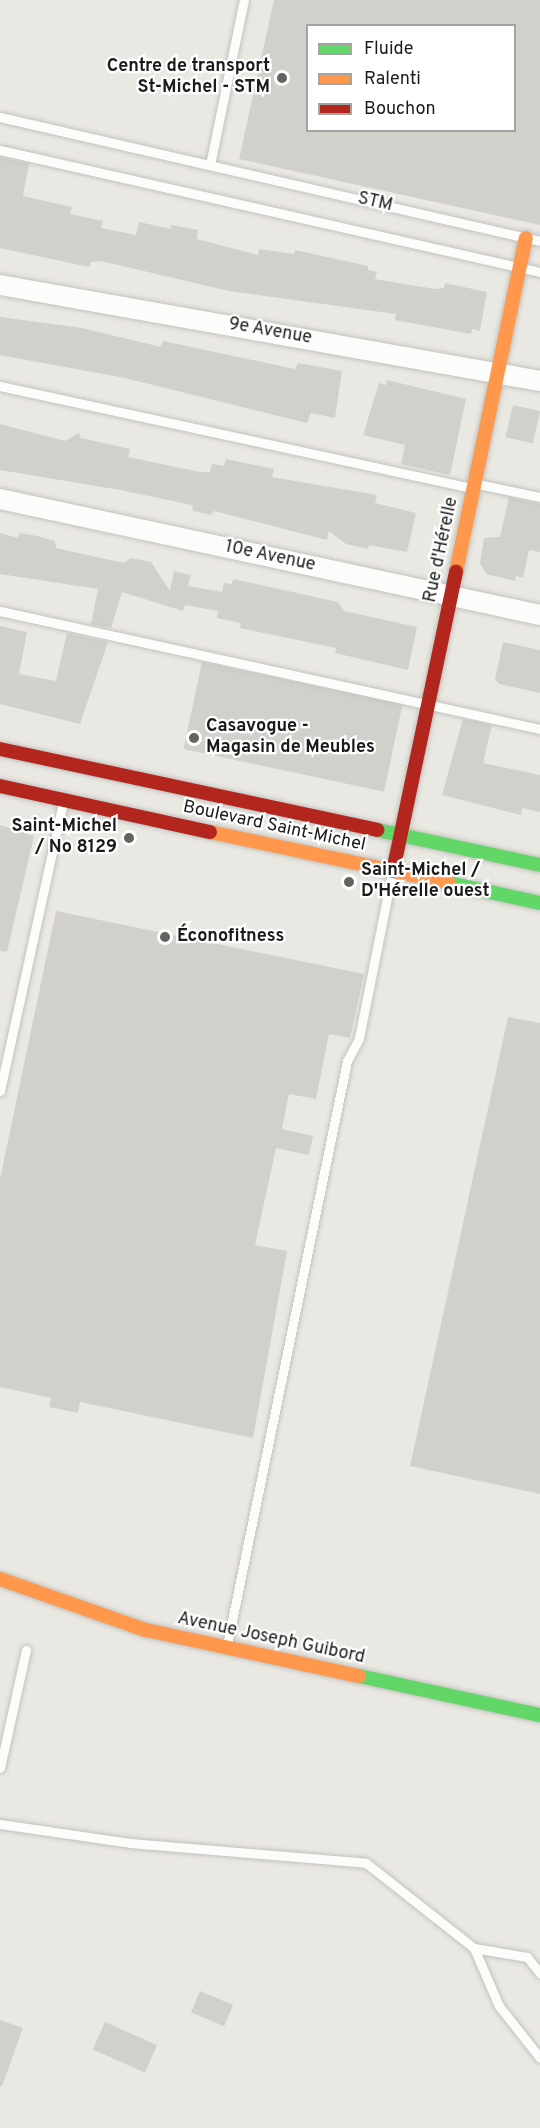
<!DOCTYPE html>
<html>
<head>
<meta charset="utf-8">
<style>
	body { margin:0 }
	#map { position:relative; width:540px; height:2128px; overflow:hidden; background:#eae8e2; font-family:Overpass,sans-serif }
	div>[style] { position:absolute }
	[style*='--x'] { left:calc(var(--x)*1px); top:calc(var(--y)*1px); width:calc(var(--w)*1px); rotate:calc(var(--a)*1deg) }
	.building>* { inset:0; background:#d2d0cb; transform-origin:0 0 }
	.roads { filter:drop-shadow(0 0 2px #c2c2bf) drop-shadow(0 0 2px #c2c2bf) }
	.lane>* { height:9px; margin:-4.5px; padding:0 4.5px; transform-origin:4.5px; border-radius:4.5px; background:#fcfcfb }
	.street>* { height:20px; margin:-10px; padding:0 10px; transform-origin:10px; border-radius:10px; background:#fcfcfb }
	.fast>* { height:14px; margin:-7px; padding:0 7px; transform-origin:7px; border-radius:7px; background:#63d668 }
	.slow>* { height:14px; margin:-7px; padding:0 7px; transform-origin:7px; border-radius:7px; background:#ff974d }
	.jam>* { height:14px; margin:-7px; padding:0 7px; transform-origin:7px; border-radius:7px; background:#b3261e }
	.dots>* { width:16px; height:16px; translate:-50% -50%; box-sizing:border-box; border:3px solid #fff; border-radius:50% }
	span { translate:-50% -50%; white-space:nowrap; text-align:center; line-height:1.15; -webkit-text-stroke:4.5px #fff; paint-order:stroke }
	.poi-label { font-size:18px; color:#1b1b1b; font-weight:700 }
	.right { translate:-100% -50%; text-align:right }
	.left { translate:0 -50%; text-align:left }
	.street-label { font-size:18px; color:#1b1b1b }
	.legend { position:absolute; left:306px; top:24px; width:210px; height:108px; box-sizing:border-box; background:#fff; border:2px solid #a4a4a4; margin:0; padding:8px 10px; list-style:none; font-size:18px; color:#1b1b1b }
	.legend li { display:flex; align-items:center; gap:12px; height:30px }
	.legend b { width:30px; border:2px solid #a4a4a4 }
</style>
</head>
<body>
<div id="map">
	<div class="building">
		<div style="clip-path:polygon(evenodd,274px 0,540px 0,540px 225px,239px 159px,274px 0,308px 26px,514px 26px,514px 130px,308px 130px,308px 26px)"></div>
		<div style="clip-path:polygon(0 157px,29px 164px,23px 196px,72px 207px,70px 214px,103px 221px,101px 228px,136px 235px,139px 222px,171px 229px,171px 225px,198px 230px,197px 239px,258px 255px,259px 249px,294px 254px,295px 250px,368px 266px,368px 270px,377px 272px,375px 279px,435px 289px,444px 288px,445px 283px,487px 292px,480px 331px,472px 329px,471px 334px,395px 320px,396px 314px,229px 291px,101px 261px,91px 262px,89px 267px,0 248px)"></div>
		<div style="clip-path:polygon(0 317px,82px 328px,161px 347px,163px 341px,295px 369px,298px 363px,342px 371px,335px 418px,311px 413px,307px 423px,125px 378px,0 355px)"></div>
		<div style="clip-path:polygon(387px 380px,466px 399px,450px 475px,401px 464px,405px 445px,363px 435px,379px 383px,386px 385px)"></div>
		<div style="left:513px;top:405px;width:28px;height:33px;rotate:13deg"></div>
		<div style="clip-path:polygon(0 424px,65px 441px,79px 433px,81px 438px,130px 449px,128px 457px,200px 472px,210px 472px,212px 464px,224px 466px,226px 459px,274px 469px,272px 477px,377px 495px,375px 503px,416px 513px,407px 552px,369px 545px,368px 549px,346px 544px,329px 531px,327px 540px,214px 511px,211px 515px,193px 511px,192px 505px,120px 490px,0 470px)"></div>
		<div style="clip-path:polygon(509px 497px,540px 504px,540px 552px,529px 550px,523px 578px,516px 576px,515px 581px,486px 574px,480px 563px,484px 538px,500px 537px)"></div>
		<div style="clip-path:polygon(0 533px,18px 538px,20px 533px,37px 536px,55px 541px,56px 548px,124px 563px,131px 558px,151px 562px,170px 591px,174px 571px,191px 575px,188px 586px,222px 592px,224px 583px,232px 584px,233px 579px,338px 602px,344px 611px,417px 627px,408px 670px,335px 653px,336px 648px,240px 628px,241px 623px,217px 618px,218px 611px,185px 605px,183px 611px,122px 592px,111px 628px,91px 624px,98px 589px,0 574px)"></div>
		<div style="clip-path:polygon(0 626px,27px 632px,19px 674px,56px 681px,67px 633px,108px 642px,80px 724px,0 704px)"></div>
		<div style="clip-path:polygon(503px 642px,540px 650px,540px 693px,499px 684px,495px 679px)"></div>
		<div style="left:202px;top:662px;width:205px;height:89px;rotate:12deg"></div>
		<div style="clip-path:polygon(463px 719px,492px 725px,483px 763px,540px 775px,540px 812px,522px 808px,521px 815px,442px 795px)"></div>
		<div style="clip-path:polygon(0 825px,34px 836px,7px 952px,0 951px)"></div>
		<div style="clip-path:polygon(56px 911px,364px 974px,350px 1038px,329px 1034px,316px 1099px,289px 1094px,282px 1129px,313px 1136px,309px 1155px,276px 1148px,255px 1245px,287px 1251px,253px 1438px,80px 1402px,78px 1413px,49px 1407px,51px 1398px,0 1387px,0 1179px)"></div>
		<div style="clip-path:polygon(508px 1017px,540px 1023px,540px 1494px,410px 1466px)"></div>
		<div style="left:200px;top:1991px;width:36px;height:23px;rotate:23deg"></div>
		<div style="clip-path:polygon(0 2020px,23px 2028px,2px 2086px,0 2086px)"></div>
		<div style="left:105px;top:2022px;width:57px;height:30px;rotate:24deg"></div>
	</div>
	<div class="roads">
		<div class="lane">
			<div style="--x:0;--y:117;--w:554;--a:12.93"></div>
			<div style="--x:0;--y:150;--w:554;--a:12.73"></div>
			<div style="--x:210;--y:165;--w:168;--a:-78.4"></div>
			<div style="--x:0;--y:386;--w:482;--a:12.2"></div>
			<div style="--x:478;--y:484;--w:63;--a:11.8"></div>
			<div style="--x:0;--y:611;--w:553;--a:12.33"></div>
			<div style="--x:0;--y:1091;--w:295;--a:-77.7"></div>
			<div style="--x:227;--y:1645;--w:596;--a:-78.39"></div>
			<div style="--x:347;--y:1061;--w:26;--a:-62"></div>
			<div style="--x:359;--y:1038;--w:168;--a:-78.7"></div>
			<div style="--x:0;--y:1768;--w:121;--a:-77.6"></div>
			<div style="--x:0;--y:1824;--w:131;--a:8.3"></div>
			<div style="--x:130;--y:1843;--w:237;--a:4.8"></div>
			<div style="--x:366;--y:1863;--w:137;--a:38.2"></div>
			<div style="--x:474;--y:1948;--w:63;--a:66.7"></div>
			<div style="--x:499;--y:2006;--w:66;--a:51.7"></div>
			<div style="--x:474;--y:1948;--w:54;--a:9.6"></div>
			<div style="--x:527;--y:1957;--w:21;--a:51"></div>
		</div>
		<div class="street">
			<div style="--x:0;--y:285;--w:548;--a:10.08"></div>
			<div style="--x:0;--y:499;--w:552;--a:12.12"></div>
		</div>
		<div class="fast">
			<div style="--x:377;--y:830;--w:167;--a:12.1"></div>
			<div style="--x:449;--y:883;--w:93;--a:12.4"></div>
			<div style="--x:359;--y:1676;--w:185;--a:12.2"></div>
		</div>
		<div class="slow">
			<div style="--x:456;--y:572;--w:341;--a:-78.2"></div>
			<div style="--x:210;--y:832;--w:244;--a:12"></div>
			<div style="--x:0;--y:1579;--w:155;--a:19.3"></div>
			<div style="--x:146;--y:1630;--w:218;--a:12.2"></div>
		</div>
		<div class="jam">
			<div style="--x:0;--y:749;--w:386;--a:12.1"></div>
			<div style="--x:0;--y:786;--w:215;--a:12.4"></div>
			<div style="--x:393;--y:871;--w:306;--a:-78.1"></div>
		</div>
	</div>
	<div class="dots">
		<div style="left:282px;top:78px;background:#636361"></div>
		<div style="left:194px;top:738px;background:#636361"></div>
		<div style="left:129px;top:838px;background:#636361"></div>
		<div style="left:349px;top:882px;background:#636361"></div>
		<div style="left:165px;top:937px;background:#636361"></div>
	</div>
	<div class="poi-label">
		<span class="right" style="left:270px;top:78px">Centre de transport<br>St-Michel - STM</span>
		<span class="left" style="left:206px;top:738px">Casavogue -<br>Magasin de Meubles</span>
		<span class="right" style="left:117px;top:838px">Saint-Michel<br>/ No 8129</span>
		<span class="left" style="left:361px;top:882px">Saint-Michel /<br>D'Hérelle ouest</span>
		<span class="left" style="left:177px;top:937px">Éconofitness</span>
	</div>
	<div class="street-label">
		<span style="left:375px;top:203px;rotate:13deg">STM</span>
		<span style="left:270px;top:332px;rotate:10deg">9e Avenue</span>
		<span style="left:442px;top:550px;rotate:-78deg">Rue d'Hérelle</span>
		<span style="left:270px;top:557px;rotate:12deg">10e Avenue</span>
		<span style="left:274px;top:827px;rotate:12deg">Boulevard Saint-Michel</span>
		<span style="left:271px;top:1639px;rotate:12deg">Avenue Joseph Guibord</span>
	</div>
	<ul class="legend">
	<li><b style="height:8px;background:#63d668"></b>Fluide</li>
	<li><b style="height:8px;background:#ff974d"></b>Ralenti</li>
	<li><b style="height:8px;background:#b3261e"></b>Bouchon</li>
	</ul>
</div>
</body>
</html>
